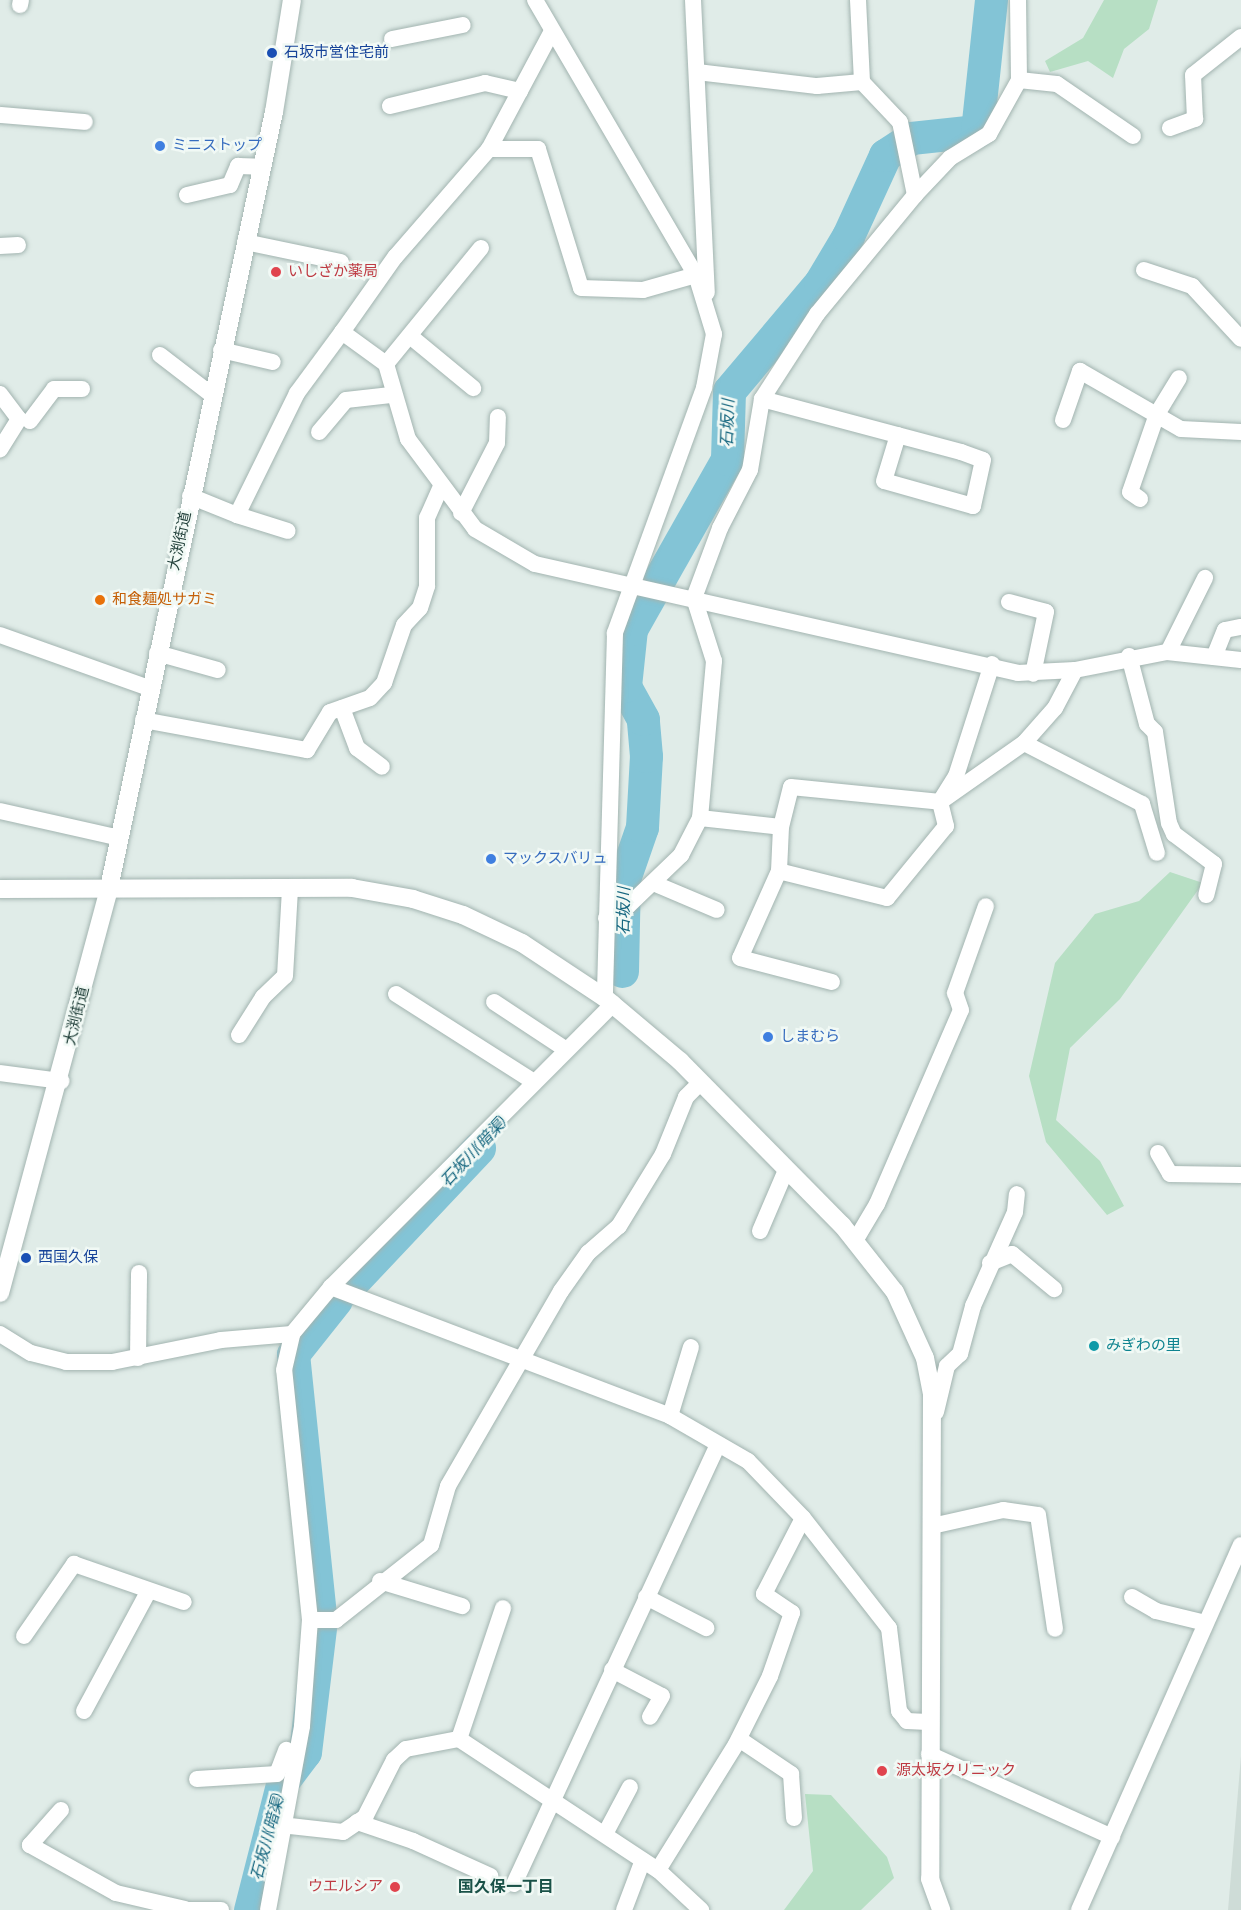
<!DOCTYPE html>
<html>
<head>
<meta charset="utf-8">
<style>
	body { margin:0 }
	#map { position:relative; width:1241px; height:1910px; overflow:hidden; background:#e0ece8; font-family:Raleway,"Noto Sans JP",sans-serif }
	div>[style] { position:absolute }
	[style*='--x'] { left:calc(var(--x)*1px); top:calc(var(--y)*1px); width:calc(var(--w)*1px); rotate:calc(var(--a)*1deg) }
	.built>* { inset:0; background:#cedcd7 }
	.green>* { inset:0; background:#b7dfc4 }
	.river>* { height:33px; margin:-16.5px; padding:0 16.5px; transform-origin:16.5px; border-radius:16.5px; background:#83c4d6 }
	.roads { filter:drop-shadow(0 0 2px #a2b4b0) drop-shadow(0 0 2px #a2b4b0) }
	.minor>* { height:16px; margin:-8px; padding:0 8px; transform-origin:8px; border-radius:8px; background:#fff }
	.tertiary>* { height:18px; margin:-9px; padding:0 9px; transform-origin:9px; border-radius:9px; background:#fff }
	.dots>* { width:16px; height:16px; translate:-50% -50%; box-sizing:border-box; border:3px solid #f1f9f5; border-radius:50% }
	span { translate:-50% -50%; white-space:nowrap; text-align:center; line-height:1.15; -webkit-text-stroke:5px #f1f9f5; paint-order:stroke }
	.transit-label { font-size:15px; color:#164399 }
	.left { translate:0 -50%; text-align:left }
	.shop-label { font-size:15px; color:#366cbe }
	.health-label { font-size:15px; color:#be3a42 }
	.right { translate:-100% -50%; text-align:right }
	.street-label { font-size:15px; color:#1f3e38 }
	.food-label { font-size:15px; color:#c56008 }
	.culture-label { font-size:15px; color:#0d838f }
	.water-label { font-size:16px; color:#15667f; font-style:italic }
	.neighbourhood-label { font-size:16px; color:#1a5248; font-weight:700 }
</style>
</head>
<body>
<div id="map">
	<div class="built">
		<div style="clip-path:polygon(1241px 1756px,1241px 1910px,1228px 1910px)"></div>
	</div>
	<div class="green">
		<div style="clip-path:polygon(1104px 0,1158px 0,1149px 29px,1124px 49px,1113px 78px,1088px 61px,1050px 72px,1045px 61px,1083px 38px)"></div>
		<div style="clip-path:polygon(1170px 872px,1203px 883px,1120px 999px,1070px 1048px,1056px 1120px,1100px 1161px,1124px 1206px,1107px 1215px,1046px 1142px,1029px 1076px,1055px 963px,1095px 914px,1139px 901px)"></div>
		<div style="clip-path:polygon(805px 1794px,831px 1795px,887px 1857px,894px 1878px,861px 1910px,784px 1910px,813px 1871px)"></div>
	</div>
	<div class="river">
		<div style="--x:622;--y:971;--w:92;--a:-88.8"></div>
		<div style="--x:624;--y:879;--w:55;--a:-70.9"></div>
		<div style="--x:642;--y:827;--w:71;--a:-86.8"></div>
		<div style="--x:646;--y:756;--w:37;--a:-95"></div>
		<div style="--x:643;--y:719;--w:38;--a:-119"></div>
		<div style="--x:625;--y:686;--w:57;--a:-84"></div>
		<div style="--x:631;--y:629;--w:195;--a:-60.5"></div>
		<div style="--x:727;--y:459;--w:68;--a:-88.3"></div>
		<div style="--x:729;--y:391;--w:141;--a:-49.9"></div>
		<div style="--x:820;--y:283;--w:55;--a:-59.2"></div>
		<div style="--x:848;--y:236;--w:89;--a:-65.4"></div>
		<div style="--x:885;--y:155;--w:31;--a:-33"></div>
		<div style="--x:911;--y:138;--w:66;--a:-6.1"></div>
		<div style="--x:977;--y:131;--w:132;--a:-83.9"></div>
		<div style="--x:346;--y:1289;--w:194;--a:-46.7"></div>
		<div style="--x:320;--y:1615;--w:262;--a:-95.9"></div>
		<div style="--x:293;--y:1354;--w:69;--a:-51.5"></div>
		<div style="--x:250;--y:1910;--w:133;--a:-75.7"></div>
		<div style="--x:283;--y:1781;--w:36;--a:-53"></div>
		<div style="--x:305;--y:1752;--w:125;--a:-83.1"></div>
	</div>
	<div class="roads">
		<div class="minor">
			<div style="--x:535;--y:0;--w:319;--a:59.7"></div>
			<div style="--x:696;--y:275;--w:62;--a:73"></div>
			<div style="--x:714;--y:334;--w:55;--a:100.5"></div>
			<div style="--x:704;--y:388;--w:261;--a:110"></div>
			<div style="--x:615;--y:633;--w:365;--a:91.6"></div>
			<div style="--x:693;--y:0;--w:293;--a:87.3"></div>
			<div style="--x:858;--y:0;--w:82;--a:87.2"></div>
			<div style="--x:862;--y:82;--w:55;--a:46.5"></div>
			<div style="--x:900;--y:122;--w:75;--a:78.4"></div>
			<div style="--x:20;--y:5;--w:5;--a:-79"></div>
			<div style="--x:552;--y:31;--w:134;--a:118.1"></div>
			<div style="--x:489;--y:149;--w:143;--a:131"></div>
			<div style="--x:395;--y:257;--w:92;--a:125.2"></div>
			<div style="--x:342;--y:332;--w:54;--a:36"></div>
			<div style="--x:386;--y:364;--w:78;--a:73.7"></div>
			<div style="--x:408;--y:439;--w:112;--a:53.3"></div>
			<div style="--x:475;--y:529;--w:69;--a:30.3"></div>
			<div style="--x:535;--y:564;--w:495;--a:12.7"></div>
			<div style="--x:1018;--y:673;--w:57;--a:-3"></div>
			<div style="--x:1075;--y:670;--w:94;--a:-11.1"></div>
			<div style="--x:1167;--y:652;--w:74;--a:6.2"></div>
			<div style="--x:392;--y:39;--w:72;--a:-11.2"></div>
			<div style="--x:697;--y:72;--w:121;--a:6.7"></div>
			<div style="--x:817;--y:86;--w:45;--a:-5.1"></div>
			<div style="--x:1019;--y:80;--w:38;--a:6"></div>
			<div style="--x:1057;--y:84;--w:92;--a:34.4"></div>
			<div style="--x:390;--y:106;--w:98;--a:-13.6"></div>
			<div style="--x:485;--y:83;--w:36;--a:13"></div>
			<div style="--x:0;--y:115;--w:85;--a:4.7"></div>
			<div style="--x:1170;--y:128;--w:27;--a:-20"></div>
			<div style="--x:1195;--y:119;--w:44;--a:-92.6"></div>
			<div style="--x:1193;--y:75;--w:61;--a:-38.4"></div>
			<div style="--x:489;--y:149;--w:49;--a:0"></div>
			<div style="--x:538;--y:149;--w:145;--a:72.8"></div>
			<div style="--x:581;--y:288;--w:62;--a:1.8"></div>
			<div style="--x:643;--y:290;--w:55;--a:-15.8"></div>
			<div style="--x:187;--y:195;--w:44;--a:-13.1"></div>
			<div style="--x:230;--y:185;--w:21;--a:-67"></div>
			<div style="--x:238;--y:166;--w:24;--a:2"></div>
			<div style="--x:245;--y:242;--w:98;--a:11.8"></div>
			<div style="--x:0;--y:246;--w:18;--a:-3"></div>
			<div style="--x:1144;--y:270;--w:51;--a:18.4"></div>
			<div style="--x:1192;--y:286;--w:72;--a:47.2"></div>
			<div style="--x:410;--y:336;--w:82;--a:39.5"></div>
			<div style="--x:221;--y:350;--w:53;--a:13"></div>
			<div style="--x:160;--y:355;--w:66;--a:37.6"></div>
			<div style="--x:386;--y:364;--w:150;--a:-50.7"></div>
			<div style="--x:0;--y:394;--w:31;--a:53"></div>
			<div style="--x:19;--y:419;--w:36;--a:122"></div>
			<div style="--x:762;--y:399;--w:206;--a:14.9"></div>
			<div style="--x:961;--y:452;--w:23;--a:20"></div>
			<div style="--x:983;--y:460;--w:47;--a:102.3"></div>
			<div style="--x:973;--y:506;--w:92;--a:-164.3"></div>
			<div style="--x:884;--y:481;--w:48;--a:-73.1"></div>
			<div style="--x:1063;--y:420;--w:52;--a:-70.9"></div>
			<div style="--x:1080;--y:371;--w:116;--a:29.9"></div>
			<div style="--x:1181;--y:429;--w:60;--a:2.9"></div>
			<div style="--x:30;--y:421;--w:40;--a:-53"></div>
			<div style="--x:54;--y:389;--w:28;--a:0"></div>
			<div style="--x:319;--y:432;--w:42;--a:-49.8"></div>
			<div style="--x:346;--y:400;--w:45;--a:-6.3"></div>
			<div style="--x:190;--y:496;--w:51;--a:22"></div>
			<div style="--x:237;--y:515;--w:136;--a:-63.8"></div>
			<div style="--x:297;--y:393;--w:76;--a:-53.6"></div>
			<div style="--x:1140;--y:499;--w:12;--a:-145"></div>
			<div style="--x:1130;--y:492;--w:83;--a:-70.9"></div>
			<div style="--x:1157;--y:414;--w:42;--a:-58.6"></div>
			<div style="--x:461;--y:513;--w:79;--a:-62.8"></div>
			<div style="--x:497;--y:443;--w:26;--a:-88"></div>
			<div style="--x:237;--y:515;--w:53;--a:17.4"></div>
			<div style="--x:1009;--y:602;--w:38;--a:15"></div>
			<div style="--x:1046;--y:612;--w:63;--a:101.8"></div>
			<div style="--x:0;--y:635;--w:158;--a:19.6"></div>
			<div style="--x:1168;--y:652;--w:83;--a:-63.4"></div>
			<div style="--x:157;--y:653;--w:63;--a:15.6"></div>
			<div style="--x:1129;--y:656;--w:70;--a:75.2"></div>
			<div style="--x:1147;--y:724;--w:11;--a:45"></div>
			<div style="--x:1155;--y:732;--w:92;--a:81.3"></div>
			<div style="--x:1169;--y:823;--w:12;--a:66"></div>
			<div style="--x:1174;--y:834;--w:50;--a:36.9"></div>
			<div style="--x:1214;--y:864;--w:32;--a:104"></div>
			<div style="--x:1214;--y:657;--w:29;--a:-68"></div>
			<div style="--x:1225;--y:630;--w:16;--a:-11"></div>
			<div style="--x:992;--y:664;--w:118;--a:107.8"></div>
			<div style="--x:956;--y:776;--w:31;--a:122"></div>
			<div style="--x:940;--y:802;--w:25;--a:76"></div>
			<div style="--x:946;--y:826;--w:93;--a:129.3"></div>
			<div style="--x:887;--y:898;--w:111;--a:-166"></div>
			<div style="--x:779;--y:871;--w:44;--a:-87.4"></div>
			<div style="--x:781;--y:827;--w:41;--a:-76"></div>
			<div style="--x:791;--y:787;--w:150;--a:5.7"></div>
			<div style="--x:940;--y:802;--w:103;--a:-35.1"></div>
			<div style="--x:1024;--y:743;--w:47;--a:-48.5"></div>
			<div style="--x:1055;--y:708;--w:43;--a:-62.2"></div>
			<div style="--x:342;--y:708;--w:43;--a:69.4"></div>
			<div style="--x:357;--y:748;--w:31;--a:37"></div>
			<div style="--x:143;--y:720;--w:167;--a:10.4"></div>
			<div style="--x:307;--y:750;--w:44;--a:-58.8"></div>
			<div style="--x:330;--y:712;--w:42;--a:-19.3"></div>
			<div style="--x:370;--y:698;--w:21;--a:-47"></div>
			<div style="--x:384;--y:683;--w:61;--a:-71"></div>
			<div style="--x:404;--y:625;--w:23;--a:-47"></div>
			<div style="--x:420;--y:608;--w:23;--a:-72"></div>
			<div style="--x:427;--y:586;--w:68;--a:-90"></div>
			<div style="--x:427;--y:518;--w:36;--a:-66"></div>
			<div style="--x:1024;--y:743;--w:133;--a:27.3"></div>
			<div style="--x:1142;--y:804;--w:51;--a:73"></div>
			<div style="--x:0;--y:811;--w:123;--a:12.7"></div>
			<div style="--x:700;--y:818;--w:81;--a:6.3"></div>
			<div style="--x:779;--y:871;--w:95;--a:114.1"></div>
			<div style="--x:740;--y:958;--w:95;--a:14.6"></div>
			<div style="--x:653;--y:883;--w:69;--a:22.9"></div>
			<div style="--x:606;--y:918;--w:25;--a:-29"></div>
			<div style="--x:628;--y:906;--w:74;--a:-43.9"></div>
			<div style="--x:681;--y:855;--w:42;--a:-62.8"></div>
			<div style="--x:700;--y:818;--w:158;--a:-84.9"></div>
			<div style="--x:714;--y:661;--w:66;--a:-107.6"></div>
			<div style="--x:694;--y:598;--w:75;--a:-69.6"></div>
			<div style="--x:720;--y:528;--w:65;--a:-62.7"></div>
			<div style="--x:750;--y:470;--w:72;--a:-80.4"></div>
			<div style="--x:762;--y:399;--w:101;--a:-57.1"></div>
			<div style="--x:817;--y:314;--w:154;--a:-50.5"></div>
			<div style="--x:915;--y:195;--w:51;--a:-46.6"></div>
			<div style="--x:950;--y:158;--w:46;--a:-31.6"></div>
			<div style="--x:989;--y:134;--w:62;--a:-60.9"></div>
			<div style="--x:1019;--y:80;--w:80;--a:-90.7"></div>
			<div style="--x:396;--y:994;--w:160;--a:32.5"></div>
			<div style="--x:494;--y:1002;--w:85;--a:33.5"></div>
			<div style="--x:239;--y:1035;--w:45;--a:-57.7"></div>
			<div style="--x:263;--y:997;--w:30;--a:-44"></div>
			<div style="--x:285;--y:976;--w:87;--a:-86.7"></div>
			<div style="--x:0;--y:1073;--w:62;--a:7.5"></div>
			<div style="--x:1158;--y:1153;--w:24;--a:60"></div>
			<div style="--x:1170;--y:1174;--w:71;--a:0.8"></div>
			<div style="--x:760;--y:1231;--w:66;--a:-66.9"></div>
			<div style="--x:855;--y:1241;--w:43;--a:-59.3"></div>
			<div style="--x:877;--y:1204;--w:211;--a:-66.6"></div>
			<div style="--x:961;--y:1010;--w:18;--a:-109"></div>
			<div style="--x:955;--y:993;--w:92;--a:-70.4"></div>
			<div style="--x:990;--y:1263;--w:24;--a:-22"></div>
			<div style="--x:1012;--y:1254;--w:55;--a:39.8"></div>
			<div style="--x:331;--y:1287;--w:363;--a:20.8"></div>
			<div style="--x:670;--y:1416;--w:90;--a:30"></div>
			<div style="--x:748;--y:1461;--w:79;--a:46"></div>
			<div style="--x:803;--y:1518;--w:140;--a:52"></div>
			<div style="--x:889;--y:1628;--w:84;--a:83.1"></div>
			<div style="--x:899;--y:1711;--w:13;--a:51"></div>
			<div style="--x:907;--y:1721;--w:21;--a:3"></div>
			<div style="--x:0;--y:1334;--w:36;--a:32"></div>
			<div style="--x:31;--y:1353;--w:36;--a:14"></div>
			<div style="--x:66;--y:1362;--w:46;--a:0"></div>
			<div style="--x:112;--y:1362;--w:111;--a:-11.4"></div>
			<div style="--x:221;--y:1340;--w:71;--a:-4.8"></div>
			<div style="--x:138;--y:1358;--w:85;--a:-89.3"></div>
			<div style="--x:936;--y:1412;--w:47;--a:-76.6"></div>
			<div style="--x:947;--y:1366;--w:18;--a:-43"></div>
			<div style="--x:960;--y:1354;--w:50;--a:-74.8"></div>
			<div style="--x:973;--y:1306;--w:103;--a:-65.9"></div>
			<div style="--x:1015;--y:1212;--w:18;--a:-84"></div>
			<div style="--x:670;--y:1416;--w:72;--a:-73.1"></div>
			<div style="--x:932;--y:1526;--w:73;--a:-12.7"></div>
			<div style="--x:1003;--y:1510;--w:35;--a:8"></div>
			<div style="--x:1038;--y:1515;--w:115;--a:81.5"></div>
			<div style="--x:380;--y:1581;--w:86;--a:17"></div>
			<div style="--x:646;--y:1597;--w:68;--a:27.3"></div>
			<div style="--x:1132;--y:1597;--w:28;--a:30"></div>
			<div style="--x:1156;--y:1611;--w:51;--a:13.5"></div>
			<div style="--x:310;--y:1620;--w:26;--a:0"></div>
			<div style="--x:336;--y:1620;--w:121;--a:-38.3"></div>
			<div style="--x:431;--y:1545;--w:61;--a:-73.9"></div>
			<div style="--x:448;--y:1486;--w:225;--a:-59.9"></div>
			<div style="--x:561;--y:1291;--w:47;--a:-54.6"></div>
			<div style="--x:588;--y:1253;--w:41;--a:-41.1"></div>
			<div style="--x:619;--y:1226;--w:84;--a:-58.6"></div>
			<div style="--x:663;--y:1154;--w:61;--a:-68"></div>
			<div style="--x:686;--y:1097;--w:21;--a:-45"></div>
			<div style="--x:24;--y:1636;--w:88;--a:-55.2"></div>
			<div style="--x:74;--y:1564;--w:116;--a:19.1"></div>
			<div style="--x:612;--y:1670;--w:56;--a:27.5"></div>
			<div style="--x:662;--y:1696;--w:24;--a:120"></div>
			<div style="--x:84;--y:1711;--w:135;--a:-61.7"></div>
			<div style="--x:459;--y:1739;--w:138;--a:-71.4"></div>
			<div style="--x:739;--y:1739;--w:63;--a:33.9"></div>
			<div style="--x:791;--y:1774;--w:44;--a:86.1"></div>
			<div style="--x:929;--y:1754;--w:201;--a:24.4"></div>
			<div style="--x:197;--y:1779;--w:80;--a:-3.6"></div>
			<div style="--x:277;--y:1774;--w:26;--a:-69"></div>
			<div style="--x:61;--y:1810;--w:47;--a:131.5"></div>
			<div style="--x:30;--y:1845;--w:98;--a:29.2"></div>
			<div style="--x:116;--y:1893;--w:71;--a:13.1"></div>
			<div style="--x:357;--y:1822;--w:59;--a:18.7"></div>
			<div style="--x:413;--y:1841;--w:85;--a:24.4"></div>
			<div style="--x:281;--y:1825;--w:62;--a:6.4"></div>
			<div style="--x:343;--y:1832;--w:27;--a:-34"></div>
			<div style="--x:365;--y:1817;--w:64;--a:-63"></div>
			<div style="--x:394;--y:1760;--w:16;--a:-43"></div>
			<div style="--x:406;--y:1749;--w:54;--a:-10.7"></div>
			<div style="--x:459;--y:1739;--w:238;--a:33.4"></div>
			<div style="--x:658;--y:1870;--w:59;--a:42.9"></div>
			<div style="--x:605;--y:1834;--w:53;--a:-62"></div>
			<div style="--x:658;--y:1870;--w:148;--a:-58.2"></div>
			<div style="--x:736;--y:1744;--w:76;--a:-63.4"></div>
			<div style="--x:770;--y:1676;--w:67;--a:-70.8"></div>
			<div style="--x:792;--y:1613;--w:34;--a:-146"></div>
			<div style="--x:764;--y:1594;--w:85;--a:-62.8"></div>
			<div style="--x:514;--y:1884;--w:484;--a:-65.1"></div>
			<div style="--x:185;--y:1910;--w:36;--a:0"></div>
			<div style="--x:268;--y:1910;--w:187;--a:-79.5"></div>
			<div style="--x:302;--y:1726;--w:106;--a:-85.7"></div>
			<div style="--x:310;--y:1620;--w:251;--a:-95.9"></div>
			<div style="--x:284;--y:1370;--w:37;--a:-77"></div>
			<div style="--x:292;--y:1334;--w:61;--a:-50.3"></div>
			<div style="--x:331;--y:1287;--w:400;--a:-45.1"></div>
			<div style="--x:624;--y:1910;--w:53;--a:-69.2"></div>
			<div style="--x:1079;--y:1910;--w:399;--a:-66.1"></div>
		</div>
		<div class="tertiary">
			<div style="--x:0;--y:889;--w:352;--a:-0.2"></div>
			<div style="--x:352;--y:888;--w:62;--a:10.2"></div>
			<div style="--x:413;--y:899;--w:52;--a:17.7"></div>
			<div style="--x:463;--y:915;--w:65;--a:25.4"></div>
			<div style="--x:522;--y:943;--w:100;--a:33.5"></div>
			<div style="--x:605;--y:998;--w:98;--a:40"></div>
			<div style="--x:680;--y:1061;--w:231;--a:45.4"></div>
			<div style="--x:842;--y:1225;--w:85;--a:51.7"></div>
			<div style="--x:895;--y:1292;--w:72;--a:65.6"></div>
			<div style="--x:925;--y:1358;--w:37;--a:79"></div>
			<div style="--x:932;--y:1394;--w:485;--a:90.2"></div>
			<div style="--x:930;--y:1879;--w:33;--a:70"></div>
			<div style="--x:0;--y:1293;--w:419;--a:-74.9"></div>
			<div style="--x:109;--y:888;--w:793;--a:-78"></div>
			<div style="--x:274;--y:112;--w:113;--a:-80.9"></div>
		</div>
	</div>
	<div class="dots">
		<div style="left:272px;top:53px;background:#1a4fb4"></div>
		<div style="left:160px;top:146px;background:#3f7fe0"></div>
		<div style="left:276px;top:272px;background:#e0444e"></div>
		<div style="left:100px;top:600px;background:#e8710a"></div>
		<div style="left:491px;top:859px;background:#3f7fe0"></div>
		<div style="left:768px;top:1037px;background:#3f7fe0"></div>
		<div style="left:26px;top:1258px;background:#1a4fb4"></div>
		<div style="left:1094px;top:1346px;background:#0f9aa8"></div>
		<div style="left:882px;top:1771px;background:#e0444e"></div>
		<div style="left:395px;top:1887px;background:#e0444e"></div>
	</div>
	<div class="transit-label">
		<span class="left" style="left:284px;top:53px">石坂市営住宅前</span>
		<span class="left" style="left:38px;top:1258px">西国久保</span>
	</div>
	<div class="shop-label">
		<span class="left" style="left:172px;top:146px">ミニストップ</span>
		<span class="left" style="left:503px;top:859px">マックスバリュ</span>
		<span class="left" style="left:780px;top:1037px">しまむら</span>
	</div>
	<div class="health-label">
		<span class="left" style="left:288px;top:272px">いしざか薬局</span>
		<span class="left" style="left:896px;top:1771px">源太坂クリニック</span>
		<span class="right" style="left:383px;top:1887px">ウエルシア</span>
	</div>
	<div class="street-label">
		<span style="left:180px;top:541px;rotate:-78deg">大渕街道</span>
		<span style="left:77px;top:1016px;rotate:-76deg">大渕街道</span>
	</div>
	<div class="food-label">
		<span class="left" style="left:112px;top:600px">和食麺処サガミ</span>
	</div>
	<div class="culture-label">
		<span class="left" style="left:1106px;top:1346px">みぎわの里</span>
	</div>
	<div class="water-label">
		<span style="left:728px;top:423px;rotate:-88deg">石坂川</span>
		<span style="left:624px;top:911px;rotate:-89deg">石坂川</span>
		<span style="left:474px;top:1152px;rotate:-47deg">石坂川(暗渠)</span>
		<span style="left:268px;top:1837px;rotate:-75deg">石坂川(暗渠)</span>
	</div>
	<div class="neighbourhood-label">
		<span style="left:506px;top:1887px">国久保一丁目</span>
	</div>
</div>
</body>
</html>
